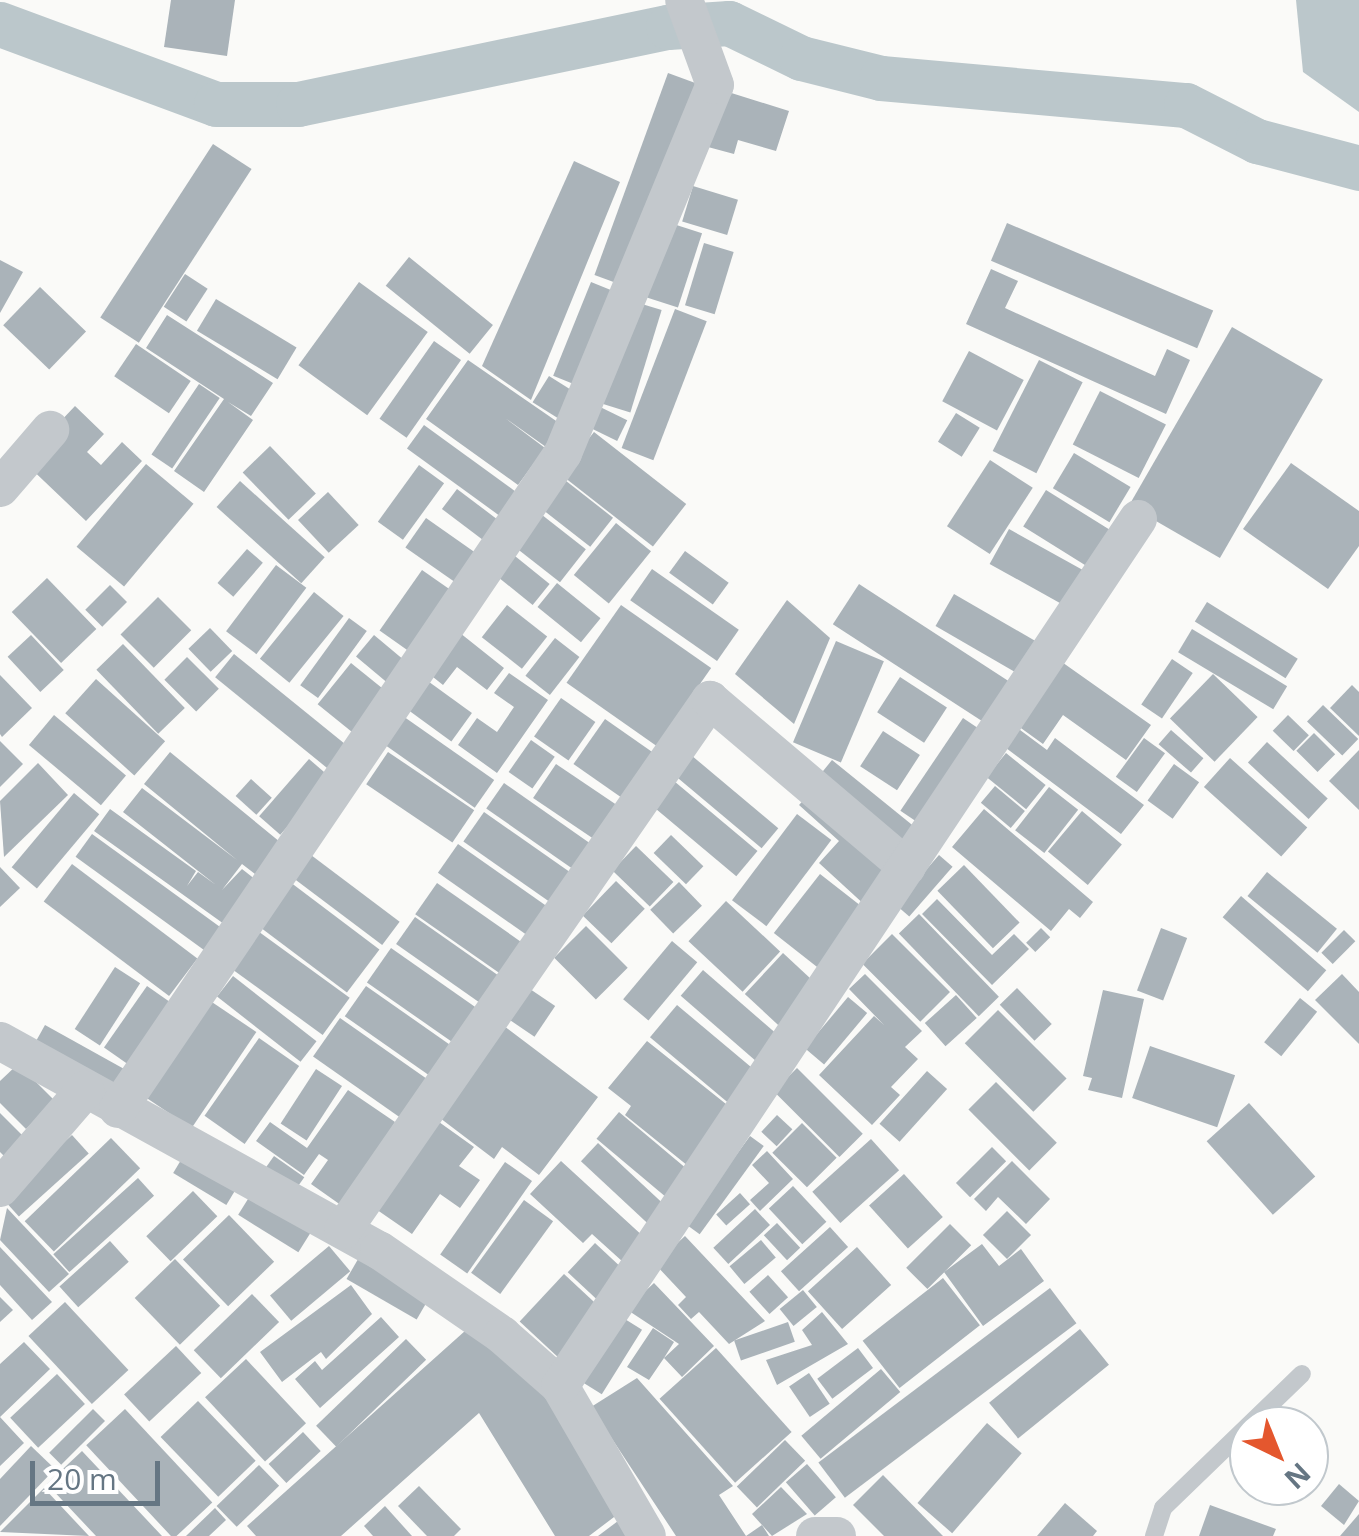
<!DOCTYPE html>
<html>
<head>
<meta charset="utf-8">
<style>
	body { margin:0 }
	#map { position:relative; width:1359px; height:1536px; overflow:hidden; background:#fafaf8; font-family:"Open Sans",sans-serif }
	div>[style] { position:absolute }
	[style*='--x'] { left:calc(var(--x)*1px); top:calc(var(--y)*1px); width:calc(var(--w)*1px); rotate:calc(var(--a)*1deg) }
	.water>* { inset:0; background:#bbc7cb }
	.canal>* { height:45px; margin:-22.5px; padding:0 22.5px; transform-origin:22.5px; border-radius:22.5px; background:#bbc7cb }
	.building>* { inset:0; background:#aab3b9; transform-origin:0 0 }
	.service>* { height:18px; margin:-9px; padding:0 9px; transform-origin:9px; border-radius:9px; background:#c3c8cc }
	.minor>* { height:38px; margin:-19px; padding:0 19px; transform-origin:19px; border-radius:19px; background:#c3c8cc }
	span { translate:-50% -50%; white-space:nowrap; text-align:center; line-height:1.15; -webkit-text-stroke:10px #fff; paint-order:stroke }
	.north { position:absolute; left:1229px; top:1406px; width:100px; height:100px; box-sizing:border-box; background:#fff; border:2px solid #c1c8cd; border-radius:50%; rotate:137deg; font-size:28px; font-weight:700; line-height:40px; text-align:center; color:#657683 }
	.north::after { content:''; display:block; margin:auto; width:35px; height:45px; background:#e4572e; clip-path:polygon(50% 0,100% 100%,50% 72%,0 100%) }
	.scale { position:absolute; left:30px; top:1461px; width:130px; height:45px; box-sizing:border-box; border:5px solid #657683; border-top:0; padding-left:12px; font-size:30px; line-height:35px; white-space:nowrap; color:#657683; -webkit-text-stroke:8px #fff; paint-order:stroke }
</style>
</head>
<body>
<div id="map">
	<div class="water">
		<div style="clip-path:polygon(1296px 0,1359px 0,1359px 112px,1303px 72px)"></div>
	</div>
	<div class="canal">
		<div style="--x:0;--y:24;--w:230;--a:20.3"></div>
		<div style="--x:216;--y:104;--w:82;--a:0"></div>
		<div style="--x:298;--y:104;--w:378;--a:-11.8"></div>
		<div style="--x:668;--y:27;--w:61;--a:-3.8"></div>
		<div style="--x:729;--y:23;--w:80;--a:25.9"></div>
		<div style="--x:801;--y:58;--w:82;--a:14"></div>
		<div style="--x:881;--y:78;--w:306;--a:5.1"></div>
		<div style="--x:1186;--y:105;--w:80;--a:26.9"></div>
		<div style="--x:1257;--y:141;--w:106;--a:14.8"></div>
	</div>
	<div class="building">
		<div style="clip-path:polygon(171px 0,235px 0,227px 56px,164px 47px)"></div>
		<div style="left:668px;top:73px;width:37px;height:215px;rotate:20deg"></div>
		<div style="clip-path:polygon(725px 91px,789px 111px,776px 151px,738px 140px,734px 154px,708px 147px)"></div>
		<div style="left:213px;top:144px;width:46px;height:207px;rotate:33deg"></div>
		<div style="clip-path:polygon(574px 161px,620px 182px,531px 400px,482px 366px)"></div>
		<div style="left:693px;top:186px;width:47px;height:37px;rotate:17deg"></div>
		<div style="left:664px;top:221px;width:40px;height:78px;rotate:18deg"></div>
		<div style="left:1007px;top:223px;width:224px;height:41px;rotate:23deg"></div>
		<div style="left:704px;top:243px;width:31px;height:65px;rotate:17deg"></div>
		<div style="left:409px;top:257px;width:108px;height:37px;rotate:39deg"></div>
		<div style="clip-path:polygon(0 260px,23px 272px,0 313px)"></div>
		<div style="clip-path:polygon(991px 269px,1018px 281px,1005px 308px,1155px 376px,1167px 349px,1190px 360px,1166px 414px,966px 324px)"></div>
		<div style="left:185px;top:274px;width:27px;height:39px;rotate:33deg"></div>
		<div style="left:359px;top:282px;width:85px;height:103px;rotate:36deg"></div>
		<div style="left:591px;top:282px;width:32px;height:101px;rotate:22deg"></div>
		<div style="left:40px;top:287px;width:64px;height:53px;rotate:44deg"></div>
		<div style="left:216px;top:299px;width:94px;height:37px;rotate:31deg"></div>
		<div style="left:632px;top:301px;width:31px;height:107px;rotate:17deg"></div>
		<div style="left:675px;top:309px;width:34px;height:149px;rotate:21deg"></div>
		<div style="clip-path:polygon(167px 315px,273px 383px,251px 416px,228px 402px,253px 420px,204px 492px,174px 471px,224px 399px,146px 348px)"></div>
		<div style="left:1232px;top:327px;width:105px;height:206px;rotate:30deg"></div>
		<div style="left:434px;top:341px;width:33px;height:95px;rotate:35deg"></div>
		<div style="left:136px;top:344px;width:66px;height:39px;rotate:34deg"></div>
		<div style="left:969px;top:351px;width:62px;height:57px;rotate:28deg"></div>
		<div style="clip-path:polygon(468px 360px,562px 425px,546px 447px,505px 418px,545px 448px,518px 485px,426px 419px)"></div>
		<div style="left:1039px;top:360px;width:49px;height:102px;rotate:27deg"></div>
		<div style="left:549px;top:376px;width:38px;height:31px;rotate:32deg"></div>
		<div style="left:199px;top:384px;width:25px;height:85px;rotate:34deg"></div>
		<div style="left:1100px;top:391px;width:74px;height:60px;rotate:27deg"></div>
		<div style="left:594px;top:404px;width:37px;height:23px;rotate:26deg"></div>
		<div style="clip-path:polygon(75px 406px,104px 434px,87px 452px,101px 465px,122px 442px,142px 461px,86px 521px,23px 461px)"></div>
		<div style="left:956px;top:413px;width:28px;height:34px;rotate:32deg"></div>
		<div style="left:424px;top:425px;width:119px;height:29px;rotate:36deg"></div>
		<div style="left:594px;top:432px;width:117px;height:54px;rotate:38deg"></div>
		<div style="left:270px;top:446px;width:66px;height:38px;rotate:46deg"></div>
		<div style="left:1074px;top:453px;width:66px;height:41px;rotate:31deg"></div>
		<div style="left:990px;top:460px;width:51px;height:79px;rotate:33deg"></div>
		<div style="clip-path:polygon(1291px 463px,1359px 511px,1359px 546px,1328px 589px,1243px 529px)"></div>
		<div style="left:146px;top:464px;width:62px;height:108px;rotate:40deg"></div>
		<div style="left:419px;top:465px;width:31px;height:70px;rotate:36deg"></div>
		<div style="left:561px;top:477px;width:66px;height:37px;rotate:38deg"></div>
		<div style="left:240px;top:481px;width:114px;height:35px;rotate:42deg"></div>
		<div style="left:457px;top:489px;width:51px;height:25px;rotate:37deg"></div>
		<div style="left:1046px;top:490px;width:78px;height:43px;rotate:32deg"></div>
		<div style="left:328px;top:492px;width:45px;height:41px;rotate:47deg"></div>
		<div style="left:537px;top:511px;width:62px;height:42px;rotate:38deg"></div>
		<div style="left:426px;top:518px;width:63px;height:36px;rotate:35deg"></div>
		<div style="left:616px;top:523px;width:45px;height:67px;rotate:39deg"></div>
		<div style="left:1009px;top:529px;width:88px;height:40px;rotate:29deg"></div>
		<div style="left:247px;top:549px;width:21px;height:45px;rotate:41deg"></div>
		<div style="left:685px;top:551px;width:54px;height:27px;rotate:36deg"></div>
		<div style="left:510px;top:552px;width:51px;height:27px;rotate:39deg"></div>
		<div style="left:276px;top:565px;width:38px;height:83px;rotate:37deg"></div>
		<div style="left:652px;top:569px;width:106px;height:38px;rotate:35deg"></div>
		<div style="left:422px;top:570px;width:35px;height:74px;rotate:35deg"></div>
		<div style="left:47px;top:578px;width:71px;height:49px;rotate:46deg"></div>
		<div style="left:557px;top:583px;width:56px;height:31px;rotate:39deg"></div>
		<div style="left:859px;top:584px;width:186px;height:48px;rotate:33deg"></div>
		<div style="left:110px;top:585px;width:24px;height:35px;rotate:45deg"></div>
		<div style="left:314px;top:592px;width:38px;height:86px;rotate:39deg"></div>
		<div style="left:954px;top:594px;width:102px;height:37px;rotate:30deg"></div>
		<div style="left:158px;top:597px;width:47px;height:53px;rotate:45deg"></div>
		<div style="clip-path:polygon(787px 600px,830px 638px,794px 724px,735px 674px)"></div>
		<div style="left:1207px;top:602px;width:107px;height:23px;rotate:32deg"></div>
		<div style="left:507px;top:605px;width:51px;height:41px;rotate:38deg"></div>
		<div style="left:621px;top:605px;width:110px;height:95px;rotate:35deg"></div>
		<div style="left:349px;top:618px;width:22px;height:83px;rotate:36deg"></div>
		<div style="left:210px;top:628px;width:32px;height:30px;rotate:46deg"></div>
		<div style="clip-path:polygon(455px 629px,504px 668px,487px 690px,457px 667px,443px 685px,423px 669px)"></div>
		<div style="left:1192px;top:629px;width:111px;height:27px;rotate:31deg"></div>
		<div style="left:31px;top:635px;width:48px;height:32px;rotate:47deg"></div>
		<div style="left:374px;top:635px;width:39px;height:28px;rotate:40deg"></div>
		<div style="left:555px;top:638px;width:31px;height:48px;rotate:38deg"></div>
		<div style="left:836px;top:641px;width:52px;height:110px;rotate:23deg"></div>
		<div style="left:123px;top:644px;width:89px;height:37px;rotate:46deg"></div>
		<div style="left:234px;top:654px;width:146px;height:30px;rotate:39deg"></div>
		<div style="left:187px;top:657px;width:45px;height:32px;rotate:45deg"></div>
		<div style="left:1172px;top:659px;width:25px;height:55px;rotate:34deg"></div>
		<div style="clip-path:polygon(1059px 660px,1151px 725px,1126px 760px,1063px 715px,1043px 744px,1014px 723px)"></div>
		<div style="left:351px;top:663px;width:45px;height:53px;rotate:39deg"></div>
		<div style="clip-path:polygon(509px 673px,548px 700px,497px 773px,458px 745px,477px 718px,497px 732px,514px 707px,494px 693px)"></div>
		<div style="left:1213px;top:674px;width:62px;height:62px;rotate:44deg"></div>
		<div style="clip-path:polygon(0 675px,32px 708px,2px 737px,0 734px)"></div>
		<div style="left:900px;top:677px;width:56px;height:42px;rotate:33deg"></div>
		<div style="left:96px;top:679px;width:93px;height:46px;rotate:42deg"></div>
		<div style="left:425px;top:679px;width:58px;height:35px;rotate:36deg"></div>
		<div style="clip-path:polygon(1352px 685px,1359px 692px,1359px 736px,1330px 708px)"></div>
		<div style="left:561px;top:698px;width:42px;height:47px;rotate:35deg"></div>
		<div style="left:1323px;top:705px;width:49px;height:23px;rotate:44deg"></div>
		<div style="left:400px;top:714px;width:115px;height:34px;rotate:35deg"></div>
		<div style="left:54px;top:715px;width:94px;height:39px;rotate:40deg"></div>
		<div style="left:1288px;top:715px;width:29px;height:22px;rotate:44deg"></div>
		<div style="left:963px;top:718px;width:34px;height:112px;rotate:34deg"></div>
		<div style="left:605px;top:719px;width:62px;height:55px;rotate:35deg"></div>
		<div style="clip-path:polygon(1016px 727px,1047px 750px,1055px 738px,1144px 805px,1121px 834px,1002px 745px)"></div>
		<div style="left:1171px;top:730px;width:43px;height:19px;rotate:41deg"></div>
		<div style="left:883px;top:731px;width:44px;height:42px;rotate:33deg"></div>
		<div style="left:1314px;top:733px;width:30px;height:25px;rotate:45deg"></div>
		<div style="left:1144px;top:738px;width:26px;height:48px;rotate:36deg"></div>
		<div style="left:531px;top:740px;width:29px;height:39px;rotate:35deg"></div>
		<div style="clip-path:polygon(0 741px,23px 764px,0 787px)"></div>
		<div style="left:1267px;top:742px;width:83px;height:28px;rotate:43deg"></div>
		<div style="clip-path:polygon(1359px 750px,1359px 810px,1329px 781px)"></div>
		<div style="clip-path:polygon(170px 752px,280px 842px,255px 874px,242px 864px,222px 890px,242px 869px,256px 880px,224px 924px,94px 831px,110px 809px,196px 871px,187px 886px,198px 872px,216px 885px,123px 812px,142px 788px,237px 860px,144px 784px)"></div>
		<div style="left:388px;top:752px;width:104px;height:39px;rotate:34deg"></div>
		<div style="left:1006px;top:753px;width:51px;height:31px;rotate:39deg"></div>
		<div style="left:691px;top:755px;width:114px;height:26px;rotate:40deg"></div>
		<div style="left:1230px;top:758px;width:104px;height:39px;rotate:42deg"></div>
		<div style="left:309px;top:759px;width:28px;height:76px;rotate:41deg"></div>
		<div style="left:832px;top:760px;width:116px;height:31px;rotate:39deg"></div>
		<div style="clip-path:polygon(38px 763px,68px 795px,4px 857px,0 801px)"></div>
		<div style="left:556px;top:764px;width:80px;height:41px;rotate:34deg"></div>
		<div style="left:1174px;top:764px;width:31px;height:45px;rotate:36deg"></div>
		<div style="left:251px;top:779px;width:28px;height:23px;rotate:42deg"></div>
		<div style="left:674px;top:781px;width:109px;height:33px;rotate:40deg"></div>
		<div style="left:504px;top:783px;width:111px;height:31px;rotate:35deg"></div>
		<div style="left:995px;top:786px;width:39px;height:22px;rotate:40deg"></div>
		<div style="left:1049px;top:787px;width:37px;height:55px;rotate:38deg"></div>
		<div style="clip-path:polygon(812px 791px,900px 871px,867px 907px,819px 863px,839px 841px,799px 805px)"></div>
		<div style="left:74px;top:793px;width:33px;height:97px;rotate:40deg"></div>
		<div style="clip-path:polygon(984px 809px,1093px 902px,1080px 918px,1069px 909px,1051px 931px,952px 847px)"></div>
		<div style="left:1082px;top:811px;width:52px;height:53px;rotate:40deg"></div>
		<div style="left:484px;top:812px;width:113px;height:36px;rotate:35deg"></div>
		<div style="left:797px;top:814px;width:43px;height:108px;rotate:37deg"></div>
		<div style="left:92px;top:834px;width:160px;height:28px;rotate:36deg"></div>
		<div style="left:671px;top:835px;width:45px;height:25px;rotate:44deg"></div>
		<div style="left:458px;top:844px;width:115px;height:35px;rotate:35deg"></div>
		<div style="left:636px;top:846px;width:52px;height:34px;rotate:44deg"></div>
		<div style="left:311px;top:855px;width:111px;height:29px;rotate:37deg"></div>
		<div style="left:939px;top:855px;width:18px;height:66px;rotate:41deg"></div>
		<div style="left:72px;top:864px;width:157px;height:47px;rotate:37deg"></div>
		<div style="left:964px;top:865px;width:80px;height:37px;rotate:46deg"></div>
		<div style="clip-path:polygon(0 867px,20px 888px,0 907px)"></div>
		<div style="left:1267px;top:872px;width:90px;height:31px;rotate:39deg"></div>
		<div style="left:820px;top:874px;width:61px;height:75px;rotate:38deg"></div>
		<div style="left:616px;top:881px;width:40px;height:48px;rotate:44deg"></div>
		<div style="left:290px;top:882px;width:112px;height:54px;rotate:37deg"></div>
		<div style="left:679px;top:882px;width:33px;height:40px;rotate:46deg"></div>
		<div style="left:437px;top:883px;width:114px;height:38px;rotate:35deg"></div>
		<div style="left:1241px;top:896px;width:113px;height:28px;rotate:41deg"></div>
		<div style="clip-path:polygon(937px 899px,992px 955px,1014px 934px,1029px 949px,992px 985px,922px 914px)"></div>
		<div style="left:726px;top:901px;width:74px;height:55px;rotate:43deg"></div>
		<div style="left:919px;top:914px;width:115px;height:28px;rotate:46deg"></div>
		<div style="left:415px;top:917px;width:114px;height:33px;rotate:35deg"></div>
		<div style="left:251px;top:926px;width:122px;height:46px;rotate:36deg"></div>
		<div style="left:586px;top:926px;width:59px;height:45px;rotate:45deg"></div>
		<div style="left:1041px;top:928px;width:13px;height:21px;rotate:45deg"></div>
		<div style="left:1161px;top:928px;width:28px;height:67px;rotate:21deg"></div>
		<div style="left:1344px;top:930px;width:16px;height:32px;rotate:45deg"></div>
		<div style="left:892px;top:934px;width:82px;height:42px;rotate:45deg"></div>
		<div style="left:672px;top:941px;width:33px;height:76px;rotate:40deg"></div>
		<div style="left:391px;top:948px;width:115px;height:42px;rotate:35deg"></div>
		<div style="left:783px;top:953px;width:50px;height:56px;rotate:43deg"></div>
		<div style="left:115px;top:967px;width:30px;height:74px;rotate:33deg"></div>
		<div style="left:703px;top:970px;width:108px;height:34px;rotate:41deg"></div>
		<div style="clip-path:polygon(865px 974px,922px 1031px,905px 1047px,918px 1059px,891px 1087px,900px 1095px,872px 1125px,819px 1075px,874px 1016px,884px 1025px,849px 989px)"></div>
		<div style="clip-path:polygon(1342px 974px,1359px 992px,1359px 1044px,1315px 1000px)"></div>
		<div style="left:233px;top:976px;width:106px;height:26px;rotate:38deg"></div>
		<div style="left:147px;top:986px;width:28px;height:75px;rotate:35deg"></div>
		<div style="left:366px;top:986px;width:105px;height:37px;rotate:35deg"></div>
		<div style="left:527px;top:987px;width:34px;height:37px;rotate:34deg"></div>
		<div style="left:1017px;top:988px;width:50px;height:24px;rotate:46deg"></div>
		<div style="clip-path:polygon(1103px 990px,1144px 999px,1122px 1098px,1088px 1090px,1092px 1078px,1083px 1076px)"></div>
		<div style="left:200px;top:994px;width:68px;height:116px;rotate:34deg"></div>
		<div style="left:956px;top:995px;width:31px;height:42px;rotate:48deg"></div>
		<div style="left:848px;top:997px;width:25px;height:67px;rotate:40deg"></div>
		<div style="left:1300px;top:998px;width:22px;height:57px;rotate:39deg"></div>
		<div style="left:677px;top:1005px;width:109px;height:42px;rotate:40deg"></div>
		<div style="left:998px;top:1010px;width:97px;height:47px;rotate:45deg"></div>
		<div style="left:340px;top:1018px;width:118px;height:47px;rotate:35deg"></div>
		<div style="left:45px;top:1025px;width:90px;height:29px;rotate:29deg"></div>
		<div style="clip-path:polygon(504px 1026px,598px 1097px,539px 1175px,502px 1147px,494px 1159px,436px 1115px)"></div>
		<div style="left:259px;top:1038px;width:49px;height:95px;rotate:35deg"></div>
		<div style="clip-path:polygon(647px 1041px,736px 1112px,693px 1170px,625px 1115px,631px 1106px,608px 1088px)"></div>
		<div style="left:1150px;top:1046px;width:90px;height:55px;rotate:19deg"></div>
		<div style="clip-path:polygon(18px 1064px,55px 1101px,26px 1129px,0 1103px,0 1081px)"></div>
		<div style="left:797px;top:1068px;width:93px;height:33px;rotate:45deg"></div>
		<div style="left:316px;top:1069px;width:31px;height:65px;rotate:33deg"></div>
		<div style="left:927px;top:1071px;width:27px;height:71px;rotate:42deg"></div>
		<div style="left:996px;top:1082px;width:86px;height:39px;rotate:45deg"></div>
		<div style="clip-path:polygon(348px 1090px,395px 1122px,345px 1208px,311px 1184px,328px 1160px,319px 1154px,304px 1175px,256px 1141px,270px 1122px,307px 1148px)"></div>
		<div style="left:1249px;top:1103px;width:99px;height:57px;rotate:48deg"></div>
		<div style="left:619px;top:1112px;width:96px;height:35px;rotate:40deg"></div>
		<div style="clip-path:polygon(0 1113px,24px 1137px,4px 1156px,0 1152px)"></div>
		<div style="left:777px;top:1115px;width:21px;height:23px;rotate:43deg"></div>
		<div style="clip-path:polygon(432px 1117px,474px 1147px,459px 1166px,480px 1180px,460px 1208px,440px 1194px,412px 1234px,370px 1205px)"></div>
		<div style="left:802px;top:1123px;width:49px;height:42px;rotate:45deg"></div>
		<div style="left:72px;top:1135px;width:25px;height:94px;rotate:48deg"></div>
		<div style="left:750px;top:1136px;width:17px;height:109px;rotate:36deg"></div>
		<div style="left:111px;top:1138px;width:42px;height:120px;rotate:46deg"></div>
		<div style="left:871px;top:1139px;width:42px;height:79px;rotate:48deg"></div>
		<div style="left:598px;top:1143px;width:98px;height:25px;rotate:43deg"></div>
		<div style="left:992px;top:1147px;width:20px;height:51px;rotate:45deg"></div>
		<div style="clip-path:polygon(767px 1151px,793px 1179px,760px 1211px,750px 1200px,769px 1183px,752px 1165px)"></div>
		<div style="left:184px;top:1155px;width:62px;height:21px;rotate:31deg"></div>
		<div style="left:274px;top:1156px;width:37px;height:16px;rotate:35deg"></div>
		<div style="clip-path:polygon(561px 1161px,645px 1238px,623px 1262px,592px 1234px,583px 1243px,530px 1194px)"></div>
		<div style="clip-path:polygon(1012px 1161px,1050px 1199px,1026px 1224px,998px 1197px,986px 1211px,974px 1199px)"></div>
		<div style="left:505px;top:1162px;width:33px;height:113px;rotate:35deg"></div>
		<div style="left:904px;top:1174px;width:58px;height:47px;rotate:48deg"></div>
		<div style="left:138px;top:1178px;width:24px;height:114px;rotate:48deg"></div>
		<div style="left:793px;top:1186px;width:49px;height:33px;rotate:47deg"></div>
		<div style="left:193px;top:1191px;width:35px;height:65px;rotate:46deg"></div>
		<div style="left:253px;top:1191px;width:71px;height:28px;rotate:32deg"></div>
		<div style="left:740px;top:1193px;width:15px;height:32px;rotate:48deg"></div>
		<div style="left:524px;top:1200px;width:36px;height:90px;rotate:36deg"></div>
		<div style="clip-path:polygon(7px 1208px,69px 1274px,49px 1292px,0 1240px)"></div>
		<div style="left:755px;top:1209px;width:22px;height:57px;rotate:47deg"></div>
		<div style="left:1007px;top:1211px;width:34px;height:34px;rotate:45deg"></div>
		<div style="left:229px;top:1215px;width:65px;height:64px;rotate:46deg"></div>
		<div style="left:777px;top:1223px;width:34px;height:18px;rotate:47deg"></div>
		<div style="left:950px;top:1224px;width:30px;height:62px;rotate:45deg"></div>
		<div style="left:830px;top:1227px;width:27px;height:66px;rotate:48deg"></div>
		<div style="clip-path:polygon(685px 1236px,765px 1321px,729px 1344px,699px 1312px,691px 1319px,678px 1305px,686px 1297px,655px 1264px)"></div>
		<div style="left:761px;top:1240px;width:23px;height:41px;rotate:50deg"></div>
		<div style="left:110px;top:1241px;width:28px;height:68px;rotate:48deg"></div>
		<div style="left:595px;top:1243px;width:44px;height:40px;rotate:43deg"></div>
		<div style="clip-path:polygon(982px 1244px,999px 1266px,1021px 1249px,1044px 1281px,983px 1326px,944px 1272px)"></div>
		<div style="left:329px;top:1246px;width:33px;height:77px;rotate:50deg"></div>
		<div style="clip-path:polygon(0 1247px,52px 1302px,32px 1320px,0 1285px)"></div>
		<div style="left:857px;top:1247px;width:51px;height:66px;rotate:48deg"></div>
		<div style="left:361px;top:1254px;width:81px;height:29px;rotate:30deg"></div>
		<div style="left:175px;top:1259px;width:65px;height:56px;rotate:46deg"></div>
		<div style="left:564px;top:1274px;width:54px;height:65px;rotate:43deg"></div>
		<div style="left:768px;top:1275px;width:30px;height:25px;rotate:48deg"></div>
		<div style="left:943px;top:1278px;width:60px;height:102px;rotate:52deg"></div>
		<div style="clip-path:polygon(654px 1283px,714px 1346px,682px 1377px,664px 1358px,649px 1380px,627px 1367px,653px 1328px,674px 1342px,664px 1358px,679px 1344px,626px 1309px)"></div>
		<div style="clip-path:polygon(351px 1285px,372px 1314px,326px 1359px,321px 1352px,282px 1382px,260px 1352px)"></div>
		<div style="left:1050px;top:1288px;width:44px;height:290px;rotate:53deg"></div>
		<div style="left:803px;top:1290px;width:22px;height:30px;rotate:51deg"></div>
		<div style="left:252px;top:1294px;width:39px;height:81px;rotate:46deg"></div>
		<div style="clip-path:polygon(0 1297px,13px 1310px,0 1322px)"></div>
		<div style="left:65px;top:1302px;width:93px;height:50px;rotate:47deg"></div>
		<div style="clip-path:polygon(822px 1312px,848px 1344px,777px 1385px,766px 1360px,812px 1345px,802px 1330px)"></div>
		<div style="left:620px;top:1316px;width:26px;height:76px;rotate:32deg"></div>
		<div style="clip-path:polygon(381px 1317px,399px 1337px,320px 1408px,295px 1379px,315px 1361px,322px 1370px)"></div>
		<div style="clip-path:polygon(475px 1322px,566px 1420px,622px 1511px,589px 1536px,555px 1536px,479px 1413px,341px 1536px,256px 1536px,247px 1526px)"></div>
		<div style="left:788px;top:1322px;width:21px;height:57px;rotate:71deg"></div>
		<div style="left:1080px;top:1329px;width:46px;height:117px;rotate:51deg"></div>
		<div style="left:406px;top:1339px;width:29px;height:125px;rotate:46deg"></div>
		<div style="clip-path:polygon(24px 1342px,50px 1369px,0 1417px,24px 1443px,0 1466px,0 1364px)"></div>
		<div style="left:176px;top:1346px;width:37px;height:71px;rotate:47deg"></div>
		<div style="left:716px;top:1348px;width:113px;height:76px;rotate:48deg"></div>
		<div style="left:858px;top:1348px;width:25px;height:51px;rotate:53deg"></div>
		<div style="left:246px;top:1359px;width:88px;height:56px;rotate:47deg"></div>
		<div style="left:881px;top:1369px;width:30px;height:104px;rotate:50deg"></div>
		<div style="left:809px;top:1373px;width:37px;height:24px;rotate:56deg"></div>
		<div style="left:57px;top:1374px;width:41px;height:64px;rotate:47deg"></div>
		<div style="clip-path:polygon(637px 1378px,733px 1486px,719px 1495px,746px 1536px,762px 1525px,769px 1536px,676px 1536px,591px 1407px)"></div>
		<div style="left:198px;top:1401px;width:83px;height:52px;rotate:46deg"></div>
		<div style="left:93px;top:1409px;width:17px;height:62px;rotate:45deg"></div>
		<div style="left:125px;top:1409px;width:128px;height:53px;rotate:47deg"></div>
		<div style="left:987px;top:1423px;width:46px;height:106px;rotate:41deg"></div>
		<div style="left:303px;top:1432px;width:26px;height:47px;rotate:47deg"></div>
		<div style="left:785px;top:1440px;width:29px;height:67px;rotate:46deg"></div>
		<div style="clip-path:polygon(31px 1446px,55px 1469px,0 1526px,0 1479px)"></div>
		<div style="clip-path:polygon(82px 1451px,162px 1536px,96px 1536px,47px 1484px)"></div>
		<div style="left:807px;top:1464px;width:44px;height:28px;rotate:49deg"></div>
		<div style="left:259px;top:1465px;width:29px;height:59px;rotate:46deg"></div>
		<div style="clip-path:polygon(883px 1475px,943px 1536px,884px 1536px,853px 1505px)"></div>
		<div style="clip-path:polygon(1339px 1484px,1359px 1501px,1344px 1525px,1321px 1506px)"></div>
		<div style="clip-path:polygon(419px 1486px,461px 1529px,454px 1536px,427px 1536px,398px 1506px)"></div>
		<div style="clip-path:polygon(781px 1487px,807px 1514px,772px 1536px,752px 1514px)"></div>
		<div style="clip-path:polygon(44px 1488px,89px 1536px,0 1532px)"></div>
		<div style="clip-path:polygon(1065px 1503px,1097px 1531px,1093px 1536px,1037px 1536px)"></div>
		<div style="clip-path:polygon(1210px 1505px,1276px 1529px,1273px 1536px,1199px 1536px)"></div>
		<div style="clip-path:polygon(385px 1506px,412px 1536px,373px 1536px,364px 1526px)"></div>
		<div style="clip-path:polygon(215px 1508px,226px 1520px,209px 1536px,186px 1536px)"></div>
		<div style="clip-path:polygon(1359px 1514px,1359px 1536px,1340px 1536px)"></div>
		<div style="clip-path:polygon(622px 1518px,632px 1536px,598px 1536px)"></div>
	</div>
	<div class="service">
		<div style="--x:1154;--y:1536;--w:29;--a:-72"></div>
		<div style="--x:1163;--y:1508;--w:193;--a:-44"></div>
	</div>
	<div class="minor">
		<div style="--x:0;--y:488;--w:77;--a:-49.2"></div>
		<div style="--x:0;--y:1041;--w:433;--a:28.9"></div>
		<div style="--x:379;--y:1250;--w:150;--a:34.6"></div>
		<div style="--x:502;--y:1335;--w:77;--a:41.3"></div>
		<div style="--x:560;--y:1386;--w:173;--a:59.9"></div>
		<div style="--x:118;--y:1109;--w:793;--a:-55.85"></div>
		<div style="--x:563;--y:453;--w:398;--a:-67.6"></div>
		<div style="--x:715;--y:85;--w:90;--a:-110"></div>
		<div style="--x:0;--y:1188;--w:130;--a:-49.1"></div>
		<div style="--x:343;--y:1230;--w:645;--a:-55.3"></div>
		<div style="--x:710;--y:700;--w:258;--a:40.3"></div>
		<div style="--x:560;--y:1386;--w:1042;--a:-56.31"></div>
		<div style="--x:815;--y:1536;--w:22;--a:0"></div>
	</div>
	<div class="north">N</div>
	<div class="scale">20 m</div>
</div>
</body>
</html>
